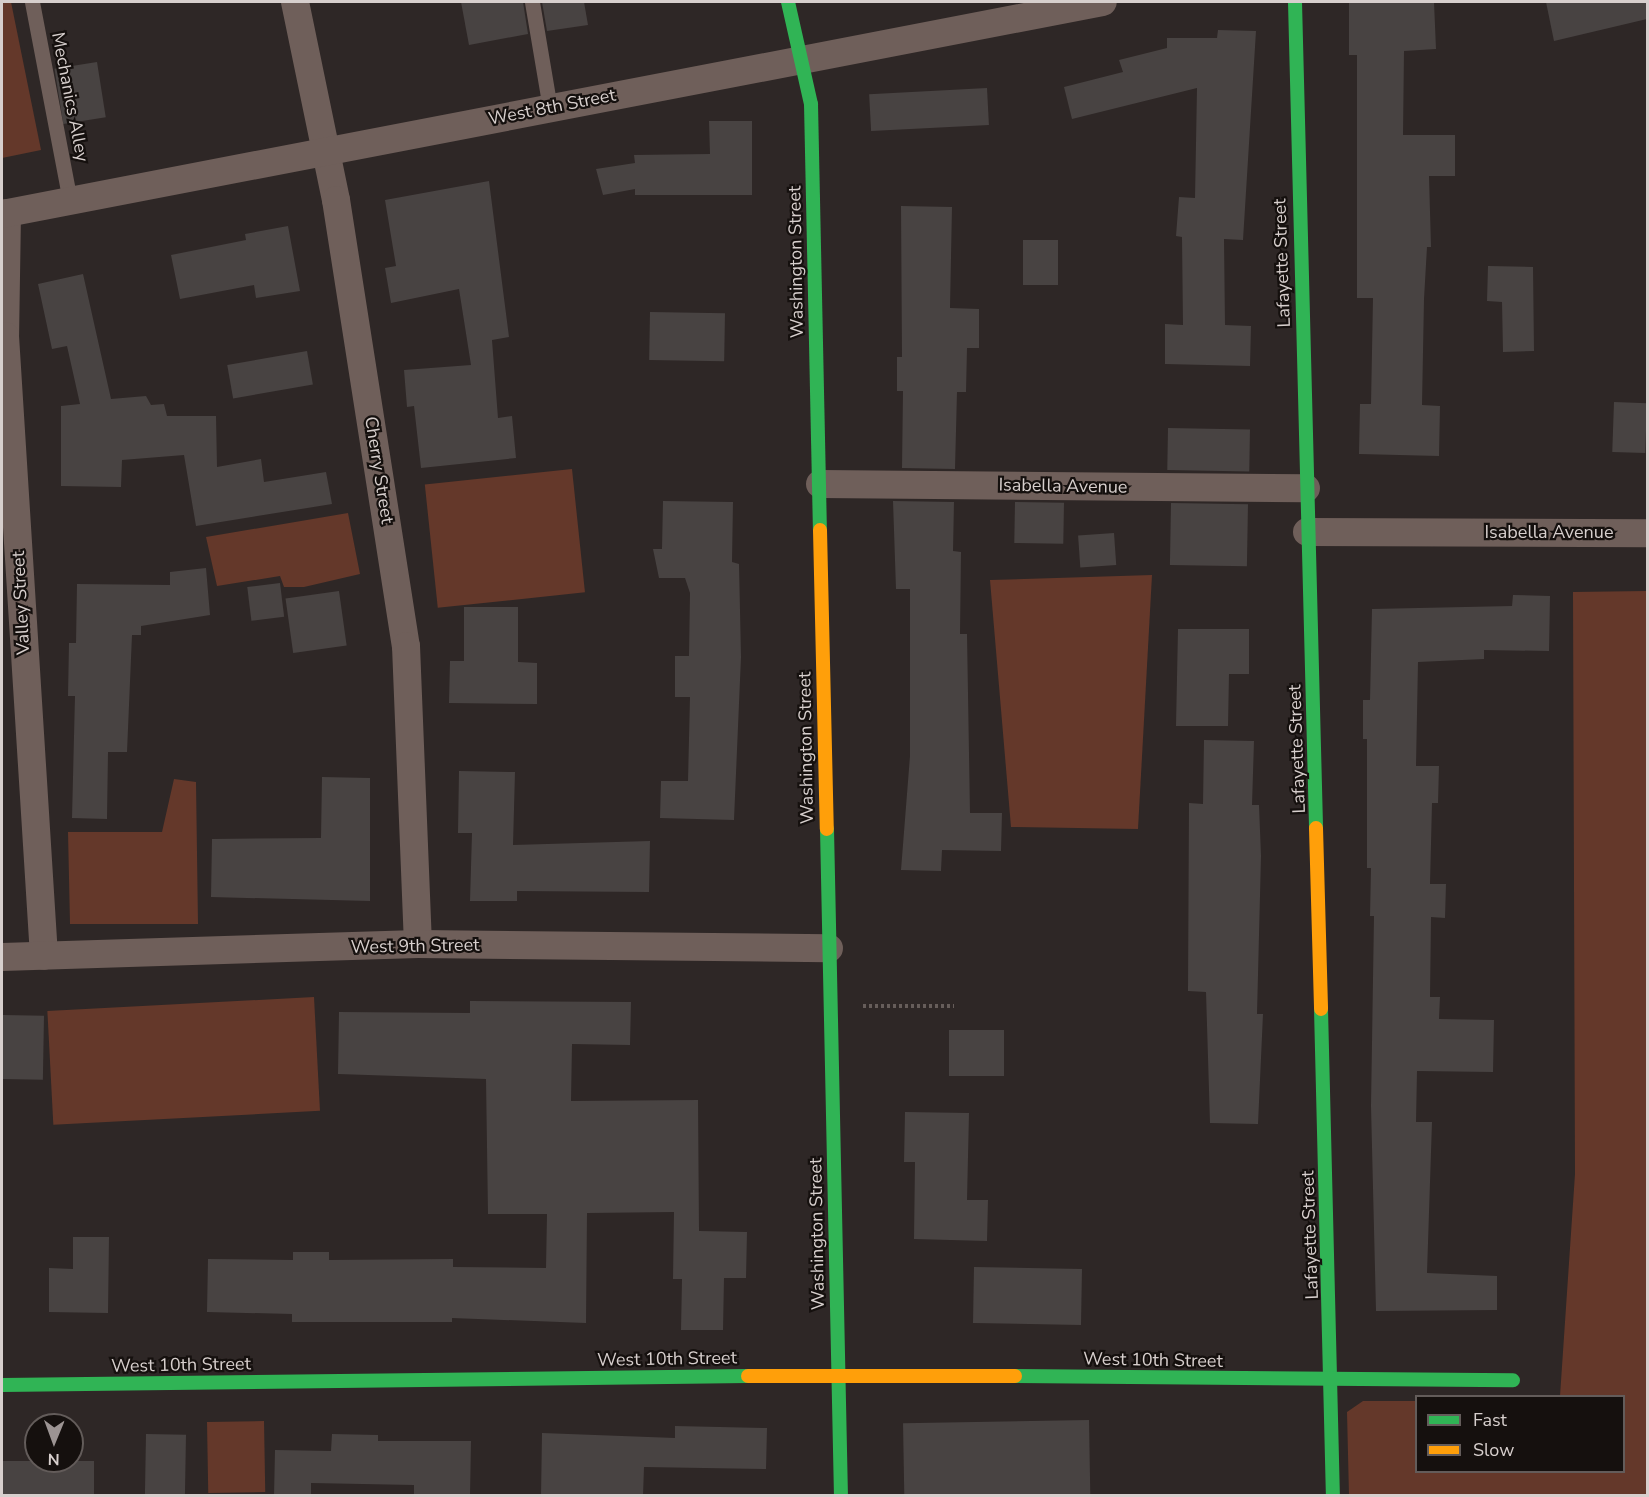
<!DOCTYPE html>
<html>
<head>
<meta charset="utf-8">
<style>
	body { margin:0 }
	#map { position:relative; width:1649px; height:1497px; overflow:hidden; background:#2e2726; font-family:"Nunito Sans",sans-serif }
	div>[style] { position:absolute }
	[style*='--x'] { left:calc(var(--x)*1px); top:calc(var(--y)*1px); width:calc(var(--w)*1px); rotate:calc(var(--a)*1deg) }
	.green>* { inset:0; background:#64382a; transform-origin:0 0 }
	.building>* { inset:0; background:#484342; transform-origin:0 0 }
	.path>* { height:4px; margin-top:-2px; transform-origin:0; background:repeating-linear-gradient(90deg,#665d5a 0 3px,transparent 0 6px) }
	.lane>* { height:15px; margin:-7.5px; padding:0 7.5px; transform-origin:7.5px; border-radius:7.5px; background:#6f5f5a }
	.street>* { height:28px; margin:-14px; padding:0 14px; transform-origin:14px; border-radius:14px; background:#6f5f5a }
	.fast>* { height:14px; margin:-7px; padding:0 7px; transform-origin:7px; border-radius:7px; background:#30b455 }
	.slow>* { height:14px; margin:-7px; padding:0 7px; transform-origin:7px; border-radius:7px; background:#ff9f0a }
	span { translate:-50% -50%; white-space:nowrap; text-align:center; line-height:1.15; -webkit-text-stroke:4.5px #15100e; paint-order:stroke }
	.street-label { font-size:18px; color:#d7cfcd }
	.frame { position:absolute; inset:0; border:3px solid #d7cfcd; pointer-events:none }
	.legend { position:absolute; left:1415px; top:1395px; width:210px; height:78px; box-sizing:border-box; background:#15100e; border:2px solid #635c5a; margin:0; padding:8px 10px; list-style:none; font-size:18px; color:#d7cfcd }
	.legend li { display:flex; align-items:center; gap:12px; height:30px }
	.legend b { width:30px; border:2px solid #635c5a }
	.north { position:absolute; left:24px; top:1413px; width:60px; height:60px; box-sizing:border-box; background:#15100e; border:2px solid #635c5a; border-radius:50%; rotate:181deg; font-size:16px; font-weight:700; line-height:24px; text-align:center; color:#d7cfcd }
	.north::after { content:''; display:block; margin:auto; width:21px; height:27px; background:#9c9493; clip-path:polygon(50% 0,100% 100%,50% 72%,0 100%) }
</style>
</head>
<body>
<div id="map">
	<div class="green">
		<div style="clip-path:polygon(2px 2px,11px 2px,41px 150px,2px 158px)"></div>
		<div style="left:572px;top:469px;width:124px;height:148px;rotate:84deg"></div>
		<div style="clip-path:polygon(348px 513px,360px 574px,304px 587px,284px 587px,280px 576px,217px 586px,206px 537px)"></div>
		<div style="clip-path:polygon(1152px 575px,1138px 829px,1011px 827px,990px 580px)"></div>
		<div style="clip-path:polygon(1647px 591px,1647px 1495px,1349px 1496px,1347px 1412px,1363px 1401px,1416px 1401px,1416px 1472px,1624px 1472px,1624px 1396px,1560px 1396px,1575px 1174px,1573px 592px)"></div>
		<div style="clip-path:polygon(174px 779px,196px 782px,198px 924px,70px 924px,68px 832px,162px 832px)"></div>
		<div style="left:314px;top:997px;width:114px;height:267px;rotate:87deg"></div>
		<div style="left:264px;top:1421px;width:71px;height:57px;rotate:89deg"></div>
	</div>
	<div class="building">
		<div style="clip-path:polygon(461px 2px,523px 2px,528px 34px,469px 45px)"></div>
		<div style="clip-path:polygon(542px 2px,584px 2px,588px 25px,547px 31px)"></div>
		<div style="clip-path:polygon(1349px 2px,1434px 2px,1436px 49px,1404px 51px,1403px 135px,1455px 135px,1455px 176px,1429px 176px,1431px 247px,1427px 247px,1424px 299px,1422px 405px,1440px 406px,1439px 456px,1359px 454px,1360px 404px,1371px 404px,1373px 298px,1357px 298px,1357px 55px,1349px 55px)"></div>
		<div style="clip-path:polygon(1546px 2px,1647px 2px,1647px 19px,1554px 41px)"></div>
		<div style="clip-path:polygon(1218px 30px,1256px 31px,1243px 240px,1224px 239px,1225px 325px,1251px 326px,1250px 366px,1165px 364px,1165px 324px,1183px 325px,1182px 237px,1176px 236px,1179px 197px,1195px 198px,1197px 88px,1072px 119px,1064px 87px,1123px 72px,1119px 60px,1167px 48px,1167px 38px,1217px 38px)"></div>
		<div style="left:97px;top:62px;width:56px;height:43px;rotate:81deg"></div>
		<div style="left:987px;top:88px;width:37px;height:118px;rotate:87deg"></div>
		<div style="clip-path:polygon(709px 121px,752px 121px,752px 195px,635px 195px,635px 189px,603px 195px,596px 169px,635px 163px,634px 155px,710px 154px)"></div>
		<div style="clip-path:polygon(489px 181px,509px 337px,492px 340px,498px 418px,512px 416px,516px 458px,421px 468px,414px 406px,407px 407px,404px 370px,471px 365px,459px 289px,391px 303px,385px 268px,396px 266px,385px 200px)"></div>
		<div style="clip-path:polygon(901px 206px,952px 207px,950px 308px,979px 309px,979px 348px,967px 348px,966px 392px,957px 392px,955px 469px,902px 468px,903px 391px,897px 391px,897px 357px,902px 357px)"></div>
		<div style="clip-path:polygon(288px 226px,300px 291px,256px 298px,254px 285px,180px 299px,171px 255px,246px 240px,245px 234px)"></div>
		<div style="left:1023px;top:240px;width:35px;height:45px"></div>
		<div style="clip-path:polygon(1488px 266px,1533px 267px,1534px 351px,1503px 352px,1502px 302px,1487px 301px)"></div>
		<div style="clip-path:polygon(83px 274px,111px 399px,146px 396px,151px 405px,164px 404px,167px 416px,216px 416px,217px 467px,261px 459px,264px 482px,326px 472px,332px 504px,196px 526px,184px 455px,122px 460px,121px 487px,61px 486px,61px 406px,80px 404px,67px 346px,52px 349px,38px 284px)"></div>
		<div style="left:650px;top:312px;width:75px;height:48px;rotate:1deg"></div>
		<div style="left:307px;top:351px;width:34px;height:81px;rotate:80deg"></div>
		<div style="left:1614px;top:402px;width:33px;height:50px;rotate:2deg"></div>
		<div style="left:1168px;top:428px;width:82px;height:42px;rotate:1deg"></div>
		<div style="clip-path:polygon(663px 501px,733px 502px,732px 562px,739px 564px,741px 657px,734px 820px,660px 818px,661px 781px,688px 781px,690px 697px,675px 697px,675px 656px,689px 656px,690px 593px,685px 578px,659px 578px,653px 549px,662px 549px)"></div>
		<div style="clip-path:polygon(893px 501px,954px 502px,953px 551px,961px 552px,960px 634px,967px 634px,970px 813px,1002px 813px,1001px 851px,942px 850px,941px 871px,901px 870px,910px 756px,910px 589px,896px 589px)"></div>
		<div style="left:1015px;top:502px;width:49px;height:41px;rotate:1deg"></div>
		<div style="left:1171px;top:503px;width:77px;height:62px;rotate:1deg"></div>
		<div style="left:1114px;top:533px;width:32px;height:36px;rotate:86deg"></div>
		<div style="clip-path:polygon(206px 568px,210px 615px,141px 626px,141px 635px,132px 635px,127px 752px,108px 752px,107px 819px,72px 818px,75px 696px,68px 696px,69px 643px,76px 643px,77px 584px,170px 585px,170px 572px)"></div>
		<div style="left:280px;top:583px;width:34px;height:33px;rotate:83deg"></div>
		<div style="left:339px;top:591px;width:55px;height:54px;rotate:82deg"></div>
		<div style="clip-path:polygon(1513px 595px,1550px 596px,1549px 651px,1484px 650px,1484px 659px,1418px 662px,1416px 766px,1439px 766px,1438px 803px,1432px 803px,1430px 884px,1446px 884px,1445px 918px,1431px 917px,1430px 997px,1440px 997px,1439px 1019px,1494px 1020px,1493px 1072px,1417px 1071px,1416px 1122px,1432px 1122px,1427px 1273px,1497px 1276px,1497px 1310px,1376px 1311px,1371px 1106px,1374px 916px,1370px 916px,1371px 868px,1367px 868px,1367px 739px,1363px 739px,1363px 700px,1370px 700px,1372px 609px,1512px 606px)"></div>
		<div style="clip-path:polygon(464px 607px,518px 607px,518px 662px,537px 663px,537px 704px,449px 703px,450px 661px,464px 661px)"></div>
		<div style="clip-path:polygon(1178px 629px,1249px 629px,1249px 674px,1229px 674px,1228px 726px,1176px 726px)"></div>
		<div style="clip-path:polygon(1204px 740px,1254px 741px,1252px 805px,1259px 805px,1261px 856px,1257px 1014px,1263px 1014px,1258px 1124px,1210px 1123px,1206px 992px,1188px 991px,1189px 803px,1203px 804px)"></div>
		<div style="clip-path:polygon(459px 771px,515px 772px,513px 845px,650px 841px,649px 892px,517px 891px,517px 901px,470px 901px,472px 833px,458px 833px)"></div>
		<div style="clip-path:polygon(322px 777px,370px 778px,370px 901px,211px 897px,212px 839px,321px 838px)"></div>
		<div style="clip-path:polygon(470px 1001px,631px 1002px,630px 1045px,572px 1044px,571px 1101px,698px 1100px,699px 1231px,747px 1232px,746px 1278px,724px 1278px,723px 1330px,681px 1330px,682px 1279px,673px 1279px,674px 1212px,587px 1213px,586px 1323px,452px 1318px,452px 1322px,292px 1322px,292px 1314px,207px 1312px,208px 1259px,293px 1260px,293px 1252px,329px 1252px,329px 1260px,453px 1259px,453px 1267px,546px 1268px,547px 1214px,488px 1214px,486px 1079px,338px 1074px,339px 1012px,470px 1013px)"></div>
		<div style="left:3px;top:1015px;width:41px;height:64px;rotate:1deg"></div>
		<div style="left:1004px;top:1030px;width:46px;height:55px;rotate:90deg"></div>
		<div style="clip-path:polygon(905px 1112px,969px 1113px,967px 1200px,988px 1200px,987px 1241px,914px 1239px,915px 1162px,904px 1162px)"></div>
		<div style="clip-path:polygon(73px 1237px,109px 1237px,108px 1313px,49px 1312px,49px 1268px,73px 1269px)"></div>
		<div style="left:974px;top:1267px;width:108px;height:56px;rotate:1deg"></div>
		<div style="left:1089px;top:1420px;width:76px;height:186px;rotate:89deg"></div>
		<div style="clip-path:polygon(675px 1426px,767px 1428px,766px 1469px,644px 1467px,643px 1496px,541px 1496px,542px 1433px,675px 1438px)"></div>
		<div style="left:146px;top:1434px;width:40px;height:62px;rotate:1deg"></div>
		<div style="clip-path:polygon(332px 1434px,378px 1435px,378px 1441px,471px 1441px,470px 1496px,414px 1496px,414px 1485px,311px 1483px,311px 1496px,274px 1496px,275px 1450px,331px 1451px)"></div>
		<div style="left:2px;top:1461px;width:92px;height:35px"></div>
	</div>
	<div class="path">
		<div style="--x:863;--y:1006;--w:91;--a:0"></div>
	</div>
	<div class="lane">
		<div style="--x:32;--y:2;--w:203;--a:79.2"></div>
		<div style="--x:532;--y:2;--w:108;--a:80.4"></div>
	</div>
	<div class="street">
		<div style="--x:295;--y:2;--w:202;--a:78.3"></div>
		<div style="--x:336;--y:200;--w:451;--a:81.1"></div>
		<div style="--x:406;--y:646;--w:298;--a:87.7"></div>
		<div style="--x:7;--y:213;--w:123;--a:90.9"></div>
		<div style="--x:5;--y:336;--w:621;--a:86.4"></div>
		<div style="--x:2;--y:214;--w:1121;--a:-10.9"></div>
		<div style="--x:820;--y:484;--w:486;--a:0.5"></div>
		<div style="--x:1307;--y:532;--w:341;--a:0.2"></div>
		<div style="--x:2;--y:957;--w:416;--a:-1.8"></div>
		<div style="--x:418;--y:944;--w:411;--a:0.6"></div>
	</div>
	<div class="fast">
		<div style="--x:788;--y:2;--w:105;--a:77.3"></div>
		<div style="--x:811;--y:104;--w:426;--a:88.8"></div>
		<div style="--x:1295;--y:2;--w:826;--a:88.54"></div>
		<div style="--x:827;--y:829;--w:667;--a:88.8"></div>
		<div style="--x:1321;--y:1009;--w:487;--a:88.6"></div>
		<div style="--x:1015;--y:1376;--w:498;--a:0.5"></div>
		<div style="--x:2;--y:1385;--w:746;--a:-0.69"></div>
	</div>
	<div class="slow">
		<div style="--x:820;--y:530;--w:299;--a:88.7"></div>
		<div style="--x:1316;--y:828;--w:181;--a:88.4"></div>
		<div style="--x:748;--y:1376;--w:267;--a:0"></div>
	</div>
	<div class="street-label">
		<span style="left:70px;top:97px;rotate:79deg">Mechanics Alley</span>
		<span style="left:552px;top:107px;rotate:-11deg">West 8th Street</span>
		<span style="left:796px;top:262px;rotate:-91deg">Washington Street</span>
		<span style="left:1282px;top:263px;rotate:-92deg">Lafayette Street</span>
		<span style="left:379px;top:470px;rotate:81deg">Cherry Street</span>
		<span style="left:1063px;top:486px;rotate:1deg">Isabella Avenue</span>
		<span style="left:1549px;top:532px">Isabella Avenue</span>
		<span style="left:21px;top:603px;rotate:-93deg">Valley Street</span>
		<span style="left:806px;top:748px;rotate:-91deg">Washington Street</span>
		<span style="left:1297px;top:749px;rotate:-92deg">Lafayette Street</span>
		<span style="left:415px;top:946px;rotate:-1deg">West 9th Street</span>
		<span style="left:817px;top:1234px;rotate:-91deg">Washington Street</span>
		<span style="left:1310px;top:1235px;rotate:-92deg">Lafayette Street</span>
		<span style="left:667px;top:1359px;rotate:-1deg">West 10th Street</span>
		<span style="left:1153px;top:1360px;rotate:1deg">West 10th Street</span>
		<span style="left:181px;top:1365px;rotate:-1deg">West 10th Street</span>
	</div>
	<div class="frame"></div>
	<ul class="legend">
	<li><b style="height:8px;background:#30b455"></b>Fast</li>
	<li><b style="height:8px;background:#ff9f0a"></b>Slow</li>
	</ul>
	<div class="north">N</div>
</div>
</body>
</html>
